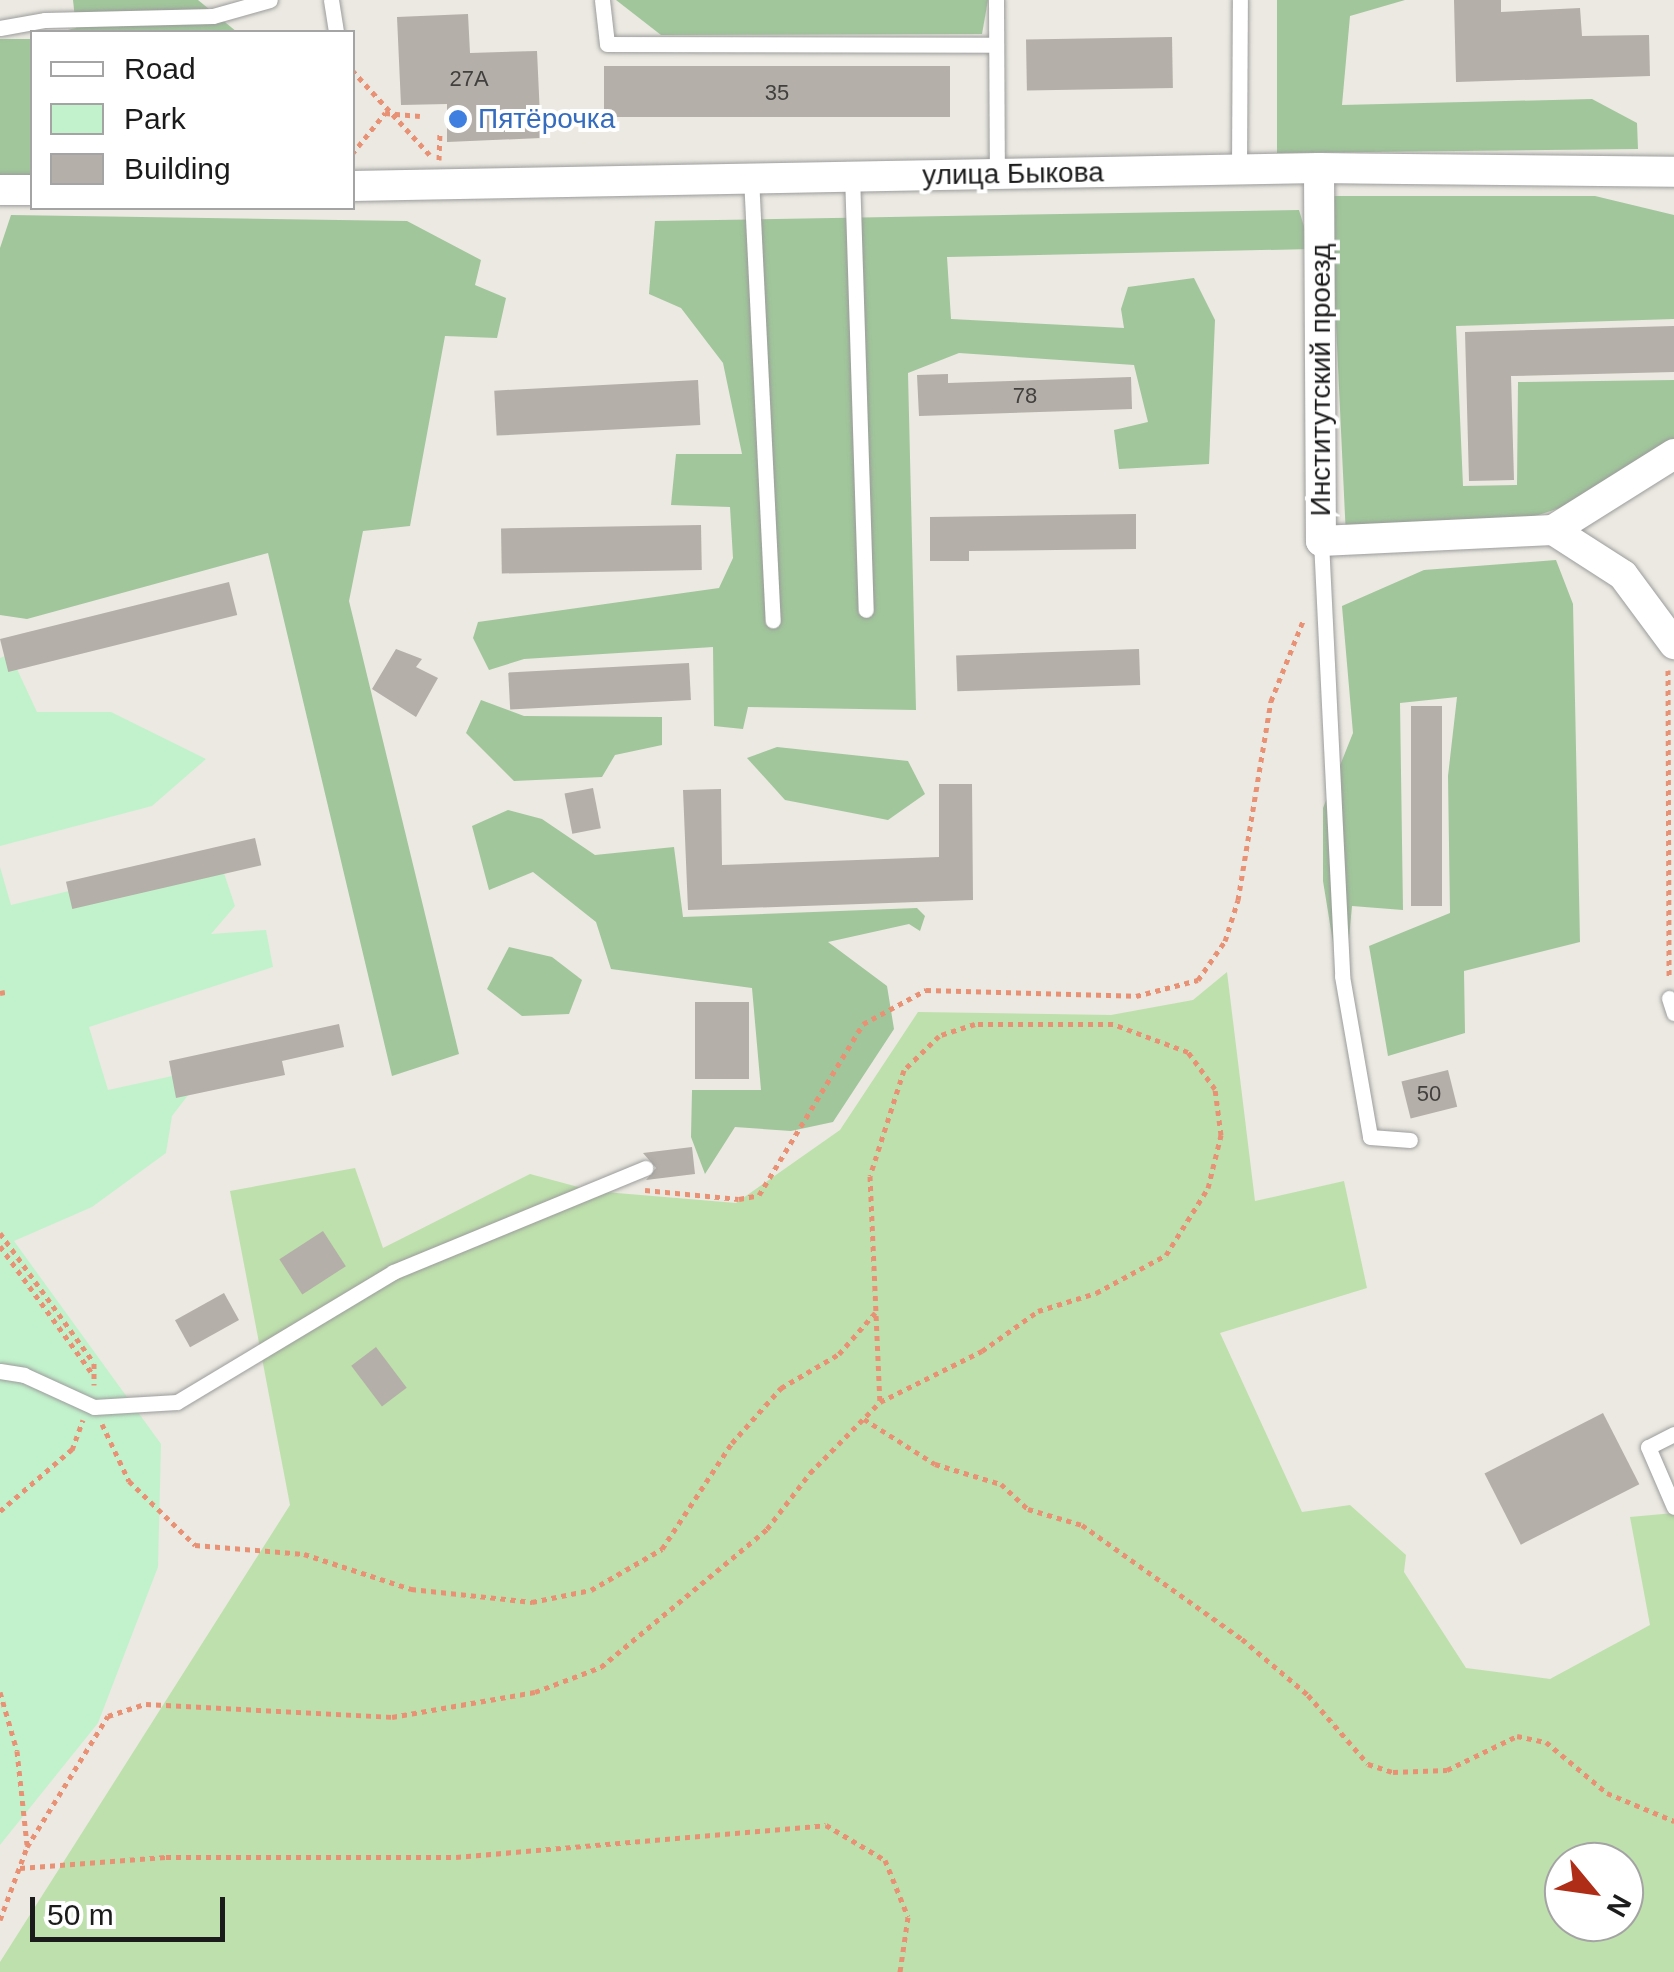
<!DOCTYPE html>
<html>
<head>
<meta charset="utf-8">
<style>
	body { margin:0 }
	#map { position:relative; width:1674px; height:1972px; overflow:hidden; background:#ebe9e1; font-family:Helvetica,sans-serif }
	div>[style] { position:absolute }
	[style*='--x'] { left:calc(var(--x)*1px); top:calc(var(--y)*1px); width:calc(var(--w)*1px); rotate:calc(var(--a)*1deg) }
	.grass>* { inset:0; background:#bee0ac }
	.forest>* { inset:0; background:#a1c69b; transform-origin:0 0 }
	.park>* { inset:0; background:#c2f2cc }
	.building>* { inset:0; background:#b4afa8; transform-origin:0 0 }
	.path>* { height:5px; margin-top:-2.5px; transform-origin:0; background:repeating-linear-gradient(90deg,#e99175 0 5px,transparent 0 10px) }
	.roads { filter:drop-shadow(0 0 2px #9c9c9c) drop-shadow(0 0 2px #9c9c9c) }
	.service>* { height:15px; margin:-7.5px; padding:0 7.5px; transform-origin:7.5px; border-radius:7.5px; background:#fff }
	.minor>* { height:30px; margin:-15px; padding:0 15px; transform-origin:15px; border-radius:15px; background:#fff }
	.dots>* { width:28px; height:28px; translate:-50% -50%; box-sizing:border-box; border:5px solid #fff; border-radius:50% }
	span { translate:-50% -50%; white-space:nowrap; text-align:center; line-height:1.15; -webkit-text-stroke:8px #fff; paint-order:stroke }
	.number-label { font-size:22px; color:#41403e }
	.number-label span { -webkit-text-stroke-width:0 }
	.shop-label { font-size:28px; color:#366cbe }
	.left { translate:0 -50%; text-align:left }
	.street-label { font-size:28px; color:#1b1b1b }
	.legend { position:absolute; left:30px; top:30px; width:325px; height:180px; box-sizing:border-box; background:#fff; border:2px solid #a4a4a4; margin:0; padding:12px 18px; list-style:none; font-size:30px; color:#1b1b1b }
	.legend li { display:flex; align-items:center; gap:20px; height:50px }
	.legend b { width:50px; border:2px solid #a4a4a4 }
	.north { position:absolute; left:1544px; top:1842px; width:100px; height:100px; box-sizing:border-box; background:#fff; border:2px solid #a4a4a4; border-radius:50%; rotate:119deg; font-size:28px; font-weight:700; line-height:40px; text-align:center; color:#1b1b1b }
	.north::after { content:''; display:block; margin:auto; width:35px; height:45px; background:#af2c16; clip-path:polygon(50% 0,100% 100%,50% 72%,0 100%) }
	.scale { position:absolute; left:30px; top:1897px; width:195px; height:45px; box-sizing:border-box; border:5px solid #1b1b1b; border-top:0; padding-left:12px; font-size:30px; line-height:35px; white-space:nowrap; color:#1b1b1b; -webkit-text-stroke:8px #fff; paint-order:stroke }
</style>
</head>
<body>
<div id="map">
	<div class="grass">
		<div style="clip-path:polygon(evenodd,1227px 972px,1255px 1201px,1344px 1181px,1367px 1288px,1220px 1333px,1302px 1512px,1350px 1505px,1406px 1555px,1404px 1572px,1466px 1668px,1550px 1679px,1650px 1625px,1630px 1517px,1674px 1513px,1674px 1972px,0 1972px,0 1962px,290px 1505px,230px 1191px,355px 1168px,383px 1248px,530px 1174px,593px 1191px,736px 1203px,840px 1130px,918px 1012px,1111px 1015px,1193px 1000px,1227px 972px,1564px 1862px,1624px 1862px,1624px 1922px,1564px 1922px,1564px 1862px)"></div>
	</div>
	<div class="forest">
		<div style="clip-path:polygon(73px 0,198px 0,237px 32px,59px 32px,76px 28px)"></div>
		<div style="clip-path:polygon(616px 0,988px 0,982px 34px,661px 35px)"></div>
		<div style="clip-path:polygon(1277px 0,1405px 0,1350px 16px,1342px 105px,1592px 99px,1637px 123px,1638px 149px,1277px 153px)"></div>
		<div style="left:32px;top:39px;width:138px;height:33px;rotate:90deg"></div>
		<div style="clip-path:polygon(1330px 196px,1595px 196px,1674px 215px,1674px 319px,1456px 326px,1463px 486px,1517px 485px,1518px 382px,1674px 380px,1674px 445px,1566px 506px,1514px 523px,1346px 537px)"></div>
		<div style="clip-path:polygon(1299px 210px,1311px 249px,947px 257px,951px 319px,1124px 328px,1121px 309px,1128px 287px,1194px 278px,1215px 320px,1209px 464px,1119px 469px,1114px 430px,1148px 422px,1134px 365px,959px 353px,908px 373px,916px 710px,748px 707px,743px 729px,714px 726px,713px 647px,524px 659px,489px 670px,473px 638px,478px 622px,719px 588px,733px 558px,730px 507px,671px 505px,676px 454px,742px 454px,723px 363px,681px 308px,649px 294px,655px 221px)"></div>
		<div style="clip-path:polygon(11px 215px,407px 221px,481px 260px,475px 285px,506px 298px,497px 338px,445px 336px,410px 526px,363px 531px,349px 601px,459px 1054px,392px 1076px,268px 553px,27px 619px,0 615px,0 248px)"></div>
		<div style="clip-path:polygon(1556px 560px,1573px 604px,1580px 942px,1464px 971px,1465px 1033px,1388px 1056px,1369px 946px,1450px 913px,1448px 776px,1457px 697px,1400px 703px,1403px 910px,1352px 906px,1346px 970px,1336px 961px,1323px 881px,1323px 808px,1353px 733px,1342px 606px,1424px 570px)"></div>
		<div style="clip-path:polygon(481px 700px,524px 716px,662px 717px,662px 745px,615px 755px,602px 777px,514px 781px,466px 733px)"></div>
		<div style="clip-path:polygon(777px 747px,908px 761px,925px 794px,888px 820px,785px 800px,747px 758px)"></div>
		<div style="clip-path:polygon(508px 810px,542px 819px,595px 855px,674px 847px,683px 917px,917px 908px,925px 916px,920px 931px,909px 924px,828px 942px,887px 986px,894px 1029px,833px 1122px,791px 1131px,735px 1127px,705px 1174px,691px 1137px,692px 1090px,761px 1090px,752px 988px,611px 969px,596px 922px,533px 872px,489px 890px,472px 826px)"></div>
		<div style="clip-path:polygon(509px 947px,552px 957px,582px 980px,569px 1014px,522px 1016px,487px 989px)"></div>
	</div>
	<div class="park">
		<div style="clip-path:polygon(10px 654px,37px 712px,111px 712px,206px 759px,152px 806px,0 846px,0 658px)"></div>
		<div style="clip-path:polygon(218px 855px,235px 906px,211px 934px,266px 930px,273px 967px,89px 1027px,108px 1090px,209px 1068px,172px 1116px,166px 1153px,92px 1207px,14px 1241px,161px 1444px,158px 1567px,98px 1723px,0 1845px,0 867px,11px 905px)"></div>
	</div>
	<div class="building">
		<div style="clip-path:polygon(1454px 0,1501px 0,1501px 12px,1580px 8px,1582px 36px,1649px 35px,1650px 76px,1456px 82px)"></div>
		<div style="clip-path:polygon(468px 14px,470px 53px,537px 51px,541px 138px,447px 142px,447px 104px,401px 105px,397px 17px)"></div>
		<div style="left:1172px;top:37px;width:51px;height:146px;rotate:89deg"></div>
		<div style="left:950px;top:66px;width:51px;height:346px;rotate:90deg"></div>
		<div style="clip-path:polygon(1674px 326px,1674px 372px,1511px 376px,1514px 480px,1469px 481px,1465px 332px)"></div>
		<div style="clip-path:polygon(948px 374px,948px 383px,1131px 377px,1132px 409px,919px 416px,917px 375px)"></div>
		<div style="left:698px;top:380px;width:45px;height:204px;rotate:87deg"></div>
		<div style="clip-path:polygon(1136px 514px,1136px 549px,969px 551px,969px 561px,930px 561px,930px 517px)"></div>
		<div style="left:701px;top:525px;width:45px;height:200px;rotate:89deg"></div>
		<div style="left:229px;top:582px;width:34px;height:236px;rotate:76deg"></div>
		<div style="clip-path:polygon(396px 649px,422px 659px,416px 667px,438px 678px,416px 717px,372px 689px)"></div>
		<div style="left:1139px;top:649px;width:36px;height:183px;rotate:88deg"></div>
		<div style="left:689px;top:663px;width:37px;height:181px;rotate:87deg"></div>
		<div style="left:1411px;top:706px;width:31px;height:200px"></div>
		<div style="clip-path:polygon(939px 784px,972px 784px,973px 900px,688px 910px,683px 790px,721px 789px,722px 865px,939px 857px)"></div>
		<div style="left:593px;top:788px;width:41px;height:29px;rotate:79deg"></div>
		<div style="left:255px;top:838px;width:28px;height:194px;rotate:77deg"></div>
		<div style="left:695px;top:1002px;width:54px;height:77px"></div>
		<div style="clip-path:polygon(339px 1024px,344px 1047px,282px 1061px,285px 1075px,176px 1098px,169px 1061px)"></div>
		<div style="left:1448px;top:1070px;width:38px;height:48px;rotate:76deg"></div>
		<div style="clip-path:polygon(692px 1147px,695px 1174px,646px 1180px,656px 1168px,643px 1153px)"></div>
		<div style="left:323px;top:1231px;width:42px;height:52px;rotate:57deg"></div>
		<div style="left:224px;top:1293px;width:31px;height:56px;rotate:61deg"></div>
		<div style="left:376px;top:1347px;width:51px;height:31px;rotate:53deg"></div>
		<div style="left:1603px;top:1413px;width:80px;height:133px;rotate:63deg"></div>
	</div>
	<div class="path">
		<div style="--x:352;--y:70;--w:115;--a:47.5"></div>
		<div style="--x:352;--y:154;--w:53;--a:-51.2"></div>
		<div style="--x:385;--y:113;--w:35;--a:5"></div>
		<div style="--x:439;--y:160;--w:27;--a:-88"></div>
		<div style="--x:1668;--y:670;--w:309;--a:89.8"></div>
		<div style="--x:0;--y:993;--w:5;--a:-11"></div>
		<div style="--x:645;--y:1190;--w:94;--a:5.5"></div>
		<div style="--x:739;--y:1199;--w:20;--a:-11"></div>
		<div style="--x:759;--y:1195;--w:200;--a:-58.7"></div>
		<div style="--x:863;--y:1024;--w:72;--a:-28.4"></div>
		<div style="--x:926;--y:990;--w:210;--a:1.6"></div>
		<div style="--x:1136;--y:996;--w:64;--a:-14.5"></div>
		<div style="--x:1198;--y:980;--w:47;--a:-55.3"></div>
		<div style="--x:1225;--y:941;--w:43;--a:-72.4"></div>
		<div style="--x:1238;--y:900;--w:202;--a:-80.6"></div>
		<div style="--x:1271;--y:701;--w:86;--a:-68.2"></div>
		<div style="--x:0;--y:1233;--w:160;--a:54.1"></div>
		<div style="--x:94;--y:1363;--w:22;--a:90"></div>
		<div style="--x:0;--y:1246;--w:157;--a:54.1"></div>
		<div style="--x:864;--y:1419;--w:84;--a:32.4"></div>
		<div style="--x:935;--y:1464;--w:69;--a:16.9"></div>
		<div style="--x:1001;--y:1484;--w:37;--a:43"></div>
		<div style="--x:1028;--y:1509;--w:56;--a:16.5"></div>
		<div style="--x:1082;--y:1525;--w:196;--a:35.5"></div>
		<div style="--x:1242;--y:1639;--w:87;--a:40.3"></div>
		<div style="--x:1308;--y:1695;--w:91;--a:49"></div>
		<div style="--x:1368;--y:1764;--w:26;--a:18"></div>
		<div style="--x:1393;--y:1772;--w:54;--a:-2.1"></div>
		<div style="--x:1447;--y:1770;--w:78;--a:-25.9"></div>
		<div style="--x:1517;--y:1736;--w:30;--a:12"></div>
		<div style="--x:1546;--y:1742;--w:80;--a:39.9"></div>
		<div style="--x:1607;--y:1793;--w:73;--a:22.7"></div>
		<div style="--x:102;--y:1424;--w:63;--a:64.7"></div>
		<div style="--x:129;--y:1481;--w:92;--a:44.1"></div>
		<div style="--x:195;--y:1545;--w:109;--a:4.7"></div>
		<div style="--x:304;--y:1554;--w:113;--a:18.1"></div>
		<div style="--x:411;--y:1589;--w:122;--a:6.1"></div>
		<div style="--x:532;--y:1602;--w:60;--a:-11.5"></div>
		<div style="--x:591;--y:1590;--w:82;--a:-30"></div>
		<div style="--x:662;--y:1549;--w:127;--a:-56.6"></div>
		<div style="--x:732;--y:1443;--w:74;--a:-48.3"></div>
		<div style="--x:781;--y:1388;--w:67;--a:-30.4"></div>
		<div style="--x:839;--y:1354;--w:55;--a:-48.7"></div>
		<div style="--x:72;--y:1450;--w:32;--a:-70"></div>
		<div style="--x:0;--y:1511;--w:95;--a:-40.7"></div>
		<div style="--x:0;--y:1692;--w:61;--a:73.9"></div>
		<div style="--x:17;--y:1751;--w:94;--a:83.9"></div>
		<div style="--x:20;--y:1868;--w:146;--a:-4.3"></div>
		<div style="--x:166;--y:1857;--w:290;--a:0"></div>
		<div style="--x:456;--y:1857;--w:371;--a:-4.9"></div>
		<div style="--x:826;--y:1825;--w:69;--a:30.7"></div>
		<div style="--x:885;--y:1860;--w:61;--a:68"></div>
		<div style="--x:908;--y:1917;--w:56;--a:98.3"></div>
		<div style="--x:0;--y:1920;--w:78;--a:-69.7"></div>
		<div style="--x:27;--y:1847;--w:154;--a:-58.3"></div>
		<div style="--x:108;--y:1716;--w:40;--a:-18"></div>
		<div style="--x:146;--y:1704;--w:246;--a:3"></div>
		<div style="--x:392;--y:1717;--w:145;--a:-9.9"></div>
		<div style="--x:535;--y:1692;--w:71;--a:-20.7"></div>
		<div style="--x:601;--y:1667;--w:216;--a:-39.7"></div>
		<div style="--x:767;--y:1529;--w:71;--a:-52.5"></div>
		<div style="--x:810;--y:1473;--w:100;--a:-45.4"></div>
		<div style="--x:880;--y:1402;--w:114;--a:-26.6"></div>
		<div style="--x:982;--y:1351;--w:69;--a:-35.5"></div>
		<div style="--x:1038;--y:1311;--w:61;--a:-17.2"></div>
		<div style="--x:1096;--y:1293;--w:80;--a:-28.5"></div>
		<div style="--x:1166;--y:1255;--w:79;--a:-57.9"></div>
		<div style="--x:1208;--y:1188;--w:55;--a:-76.2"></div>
		<div style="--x:1221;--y:1135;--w:46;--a:-97.4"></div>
		<div style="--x:1215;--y:1089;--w:46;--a:-126.1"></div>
		<div style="--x:1188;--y:1052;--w:80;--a:-159.5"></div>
		<div style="--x:1113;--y:1024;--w:138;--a:180"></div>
		<div style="--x:975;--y:1024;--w:38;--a:162"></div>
		<div style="--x:939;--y:1036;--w:49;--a:135.8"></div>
		<div style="--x:904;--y:1070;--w:111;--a:107.8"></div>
		<div style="--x:870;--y:1176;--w:226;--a:87.5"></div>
	</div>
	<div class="roads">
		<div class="service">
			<div style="--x:331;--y:0;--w:32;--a:81"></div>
			<div style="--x:602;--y:0;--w:44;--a:83.5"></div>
			<div style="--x:607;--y:44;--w:389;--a:0.1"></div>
			<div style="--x:996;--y:0;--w:175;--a:89.7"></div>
			<div style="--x:0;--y:28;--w:46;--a:-10.1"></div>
			<div style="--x:45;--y:20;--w:168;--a:-1.4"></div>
			<div style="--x:213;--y:16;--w:59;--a:-15.7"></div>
			<div style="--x:1239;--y:170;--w:170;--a:-89.7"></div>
			<div style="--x:852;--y:174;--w:436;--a:88.2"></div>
			<div style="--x:751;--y:177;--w:444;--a:87.2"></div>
			<div style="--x:1321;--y:541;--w:436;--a:87.2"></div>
			<div style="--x:1342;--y:976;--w:163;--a:80.1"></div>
			<div style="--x:1370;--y:1137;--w:40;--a:4.3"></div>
			<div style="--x:1669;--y:998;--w:16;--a:72"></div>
			<div style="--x:0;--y:1371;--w:24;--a:9"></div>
			<div style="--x:24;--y:1375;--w:77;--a:24.6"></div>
			<div style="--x:94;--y:1407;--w:83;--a:-3.4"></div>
			<div style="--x:177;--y:1402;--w:252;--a:-31"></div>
			<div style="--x:393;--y:1272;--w:273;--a:-22.4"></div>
			<div style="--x:1674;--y:1434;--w:29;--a:153"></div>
			<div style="--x:1648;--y:1447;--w:65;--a:66.6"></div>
		</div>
		<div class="minor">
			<div style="--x:1319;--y:168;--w:373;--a:89.7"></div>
			<div style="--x:1321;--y:541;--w:232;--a:-2.7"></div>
			<div style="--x:352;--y:186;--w:967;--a:-1.07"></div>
			<div style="--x:1319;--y:168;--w:355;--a:0.6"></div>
			<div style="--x:0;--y:190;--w:32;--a:0"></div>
			<div style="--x:1553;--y:530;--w:83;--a:32.7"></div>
			<div style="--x:1623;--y:575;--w:86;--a:53.5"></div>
			<div style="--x:1553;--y:530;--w:143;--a:-32.1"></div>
		</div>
	</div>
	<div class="dots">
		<div style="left:458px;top:119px;background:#3f7fe0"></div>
	</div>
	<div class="number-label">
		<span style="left:469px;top:79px">27А</span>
		<span style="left:777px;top:93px">35</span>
		<span style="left:1025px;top:396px">78</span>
		<span style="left:1429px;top:1094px">50</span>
	</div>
	<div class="shop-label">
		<span class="left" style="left:478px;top:119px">Пятёрочка</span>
	</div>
	<div class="street-label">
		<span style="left:1013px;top:174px;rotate:-1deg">улица Быкова</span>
		<span style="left:1321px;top:380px;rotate:-90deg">Институтский проезд</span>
	</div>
	<ul class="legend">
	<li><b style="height:12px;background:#fff"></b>Road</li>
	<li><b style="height:28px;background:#c2f2cc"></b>Park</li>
	<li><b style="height:28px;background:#b4afa8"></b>Building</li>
	</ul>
	<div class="north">N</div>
	<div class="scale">50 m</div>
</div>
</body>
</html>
